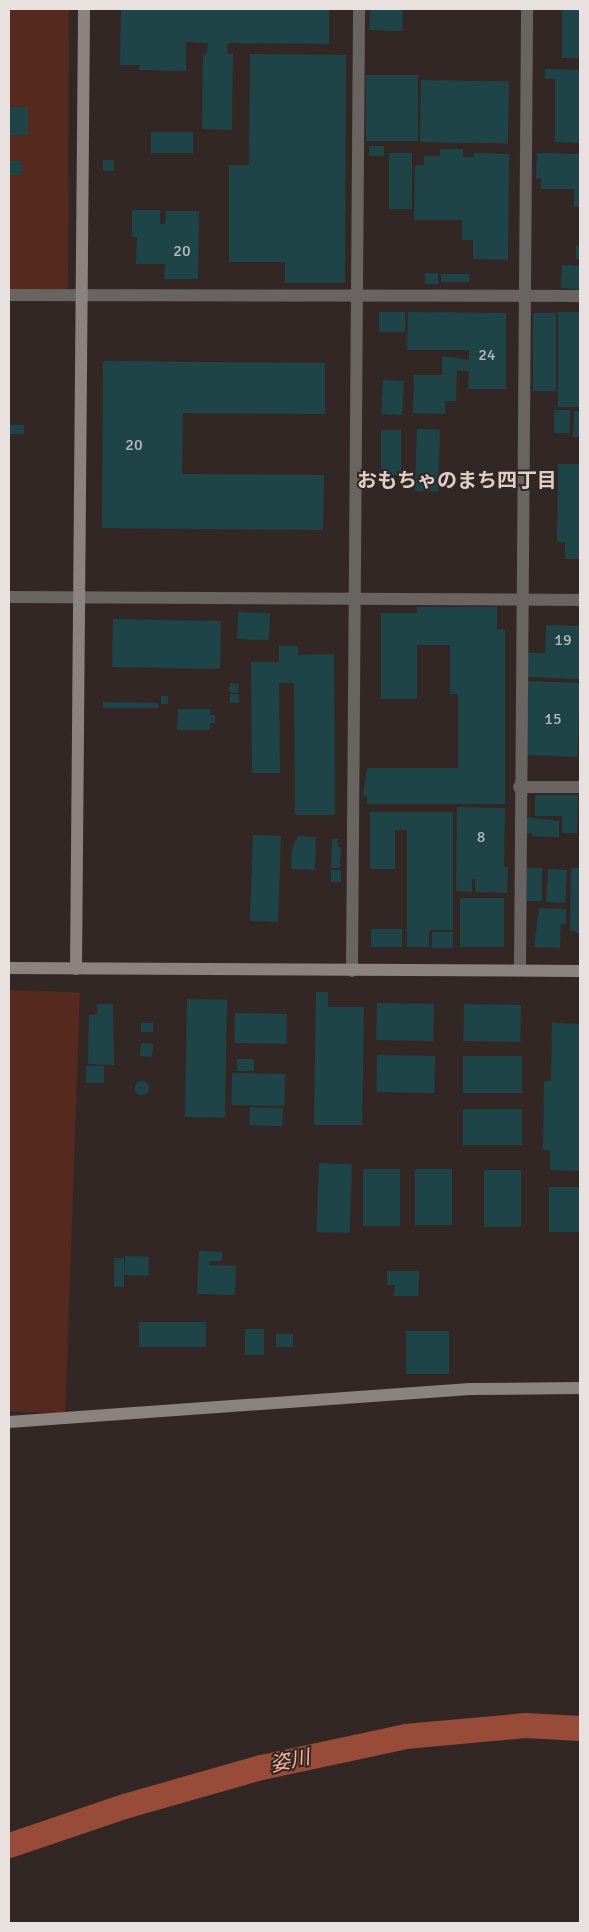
<!DOCTYPE html>
<html>
<head>
<meta charset="utf-8">
<style>
	body { margin:0 }
	#map { position:relative; width:589px; height:1932px; overflow:hidden; background:#322724; font-family:Signika,"Noto Sans JP",sans-serif }
	div>[style] { position:absolute }
	[style*='--x'] { left:calc(var(--x)*1px); top:calc(var(--y)*1px); width:calc(var(--w)*1px); rotate:calc(var(--a)*1deg) }
	.green>* { inset:0; background:#56291e; transform-origin:0 0 }
	.river>* { height:25px; margin:-12.5px; padding:0 12.5px; transform-origin:12.5px; border-radius:12.5px; background:#974b38 }
	.building>* { inset:0; background:#1f4448; transform-origin:0 0 }
	.round { border-radius:50% }
	.street>* { height:12px; margin:-6px; padding:0 6px; transform-origin:6px; border-radius:6px; background:#696361 }
	.secondary>* { height:12px; margin:-6px; padding:0 6px; transform-origin:6px; border-radius:6px; background:#8c8280 }
	span { translate:-50% -50%; white-space:nowrap; text-align:center; line-height:1.15; -webkit-text-stroke:4px #322724; paint-order:stroke }
	.number-label { font-size:16px; color:#b6bab9 }
	.number-label span { -webkit-text-stroke-width:0 }
	.neighbourhood-label { font-size:20px; color:#decfcb; font-weight:700 }
	.water-label { font-size:20px; color:#f7b5a4; font-style:italic }
	.frame { position:absolute; inset:0; border:10px solid #e9e1df; pointer-events:none }
</style>
</head>
<body>
<div id="map">
	<div class="green">
		<div style="clip-path:polygon(9px 9px,69px 10px,68px 288px,63px 290px,9px 289px)"></div>
		<div style="left:9px;top:990px;width:71px;height:421px;rotate:2deg"></div>
	</div>
	<div class="river">
		<div style="--x:9;--y:1845;--w:121;--a:-18.7"></div>
		<div style="--x:124;--y:1806;--w:142;--a:-15.9"></div>
		<div style="--x:261;--y:1767;--w:147;--a:-12.1"></div>
		<div style="--x:405;--y:1736;--w:121;--a:-5.2"></div>
		<div style="--x:525;--y:1725;--w:55;--a:3.1"></div>
	</div>
	<div class="building">
		<div style="clip-path:polygon(121px 9px,329px 9px,329px 44px,228px 43px,227px 54px,233px 54px,232px 130px,202px 129px,203px 54px,207px 54px,208px 43px,186px 42px,186px 71px,139px 70px,139px 65px,120px 65px)"></div>
		<div style="left:370px;top:9px;width:33px;height:21px;rotate:2deg"></div>
		<div style="left:562px;top:9px;width:18px;height:49px"></div>
		<div style="clip-path:polygon(250px 54px,346px 55px,345px 283px,285px 283px,285px 262px,229px 262px,229px 165px,249px 165px)"></div>
		<div style="clip-path:polygon(545px 69px,580px 70px,580px 143px,555px 142px,555px 79px,545px 79px)"></div>
		<div style="left:366px;top:75px;width:52px;height:66px"></div>
		<div style="left:421px;top:80px;width:88px;height:62px;rotate:1deg"></div>
		<div style="left:9px;top:107px;width:19px;height:28px"></div>
		<div style="left:193px;top:132px;width:21px;height:42px;rotate:90deg"></div>
		<div style="left:369px;top:146px;width:15px;height:10px"></div>
		<div style="clip-path:polygon(440px 149px,463px 149px,463px 157px,474px 157px,474px 153px,509px 154px,508px 260px,473px 259px,473px 240px,462px 240px,462px 220px,414px 220px,415px 165px,424px 165px,424px 156px,440px 156px)"></div>
		<div style="left:389px;top:153px;width:23px;height:56px"></div>
		<div style="clip-path:polygon(537px 153px,580px 154px,580px 207px,574px 207px,574px 189px,541px 189px,541px 178px,536px 178px)"></div>
		<div style="left:103px;top:160px;width:11px;height:11px"></div>
		<div style="left:9px;top:161px;width:13px;height:14px"></div>
		<div style="clip-path:polygon(132px 210px,160px 210px,160px 224px,165px 224px,166px 211px,199px 211px,198px 279px,164px 279px,165px 264px,136px 264px,137px 237px,132px 237px)"></div>
		<div style="left:576px;top:246px;width:4px;height:13px"></div>
		<div style="left:562px;top:265px;width:18px;height:23px;rotate:3deg"></div>
		<div style="left:425px;top:273px;width:13px;height:11px"></div>
		<div style="left:441px;top:274px;width:28px;height:8px"></div>
		<div style="left:379px;top:312px;width:26px;height:20px"></div>
		<div style="clip-path:polygon(408px 312px,506px 313px,506px 389px,468px 389px,469px 371px,457px 371px,456px 401px,445px 401px,445px 414px,413px 413px,414px 375px,442px 375px,442px 356px,469px 360px,469px 350px,407px 350px)"></div>
		<div style="left:558px;top:312px;width:22px;height:95px"></div>
		<div style="left:533px;top:313px;width:23px;height:78px"></div>
		<div style="clip-path:polygon(103px 361px,325px 363px,325px 414px,183px 413px,182px 474px,324px 475px,323px 530px,102px 528px)"></div>
		<div style="left:383px;top:380px;width:21px;height:34px;rotate:3deg"></div>
		<div style="left:554px;top:410px;width:16px;height:23px"></div>
		<div style="clip-path:polygon(574px 411px,580px 411px,580px 437px,573px 437px)"></div>
		<div style="left:9px;top:425px;width:15px;height:9px"></div>
		<div style="left:417px;top:429px;width:23px;height:62px;rotate:2deg"></div>
		<div style="left:381px;top:430px;width:20px;height:45px"></div>
		<div style="clip-path:polygon(558px 464px,580px 464px,580px 559px,565px 559px,565px 542px,557px 542px)"></div>
		<div style="clip-path:polygon(417px 607px,497px 607px,497px 629px,505px 629px,505px 804px,367px 804px,367px 796px,363px 796px,367px 768px,458px 768px,458px 694px,450px 694px,450px 645px,417px 645px,417px 699px,381px 699px,381px 613px,417px 613px)"></div>
		<div style="left:238px;top:612px;width:32px;height:27px;rotate:2deg"></div>
		<div style="left:113px;top:619px;width:108px;height:48px;rotate:1deg"></div>
		<div style="clip-path:polygon(546px 625px,580px 626px,580px 679px,527px 677px,527px 653px,545px 653px)"></div>
		<div style="clip-path:polygon(279px 646px,298px 646px,298px 655px,334px 654px,335px 815px,295px 815px,294px 683px,279px 683px,280px 773px,252px 773px,251px 662px,279px 662px)"></div>
		<div style="left:526px;top:681px;width:54px;height:74px;rotate:2deg"></div>
		<div style="left:230px;top:683px;width:9px;height:9px;rotate:6deg"></div>
		<div style="left:230px;top:694px;width:9px;height:9px"></div>
		<div style="left:161px;top:696px;width:7px;height:8px"></div>
		<div style="clip-path:polygon(103px 702px,158px 703px,158px 708px,103px 708px)"></div>
		<div style="clip-path:polygon(178px 709px,210px 709px,210px 715px,215px 715px,215px 723px,210px 723px,210px 730px,177px 730px)"></div>
		<div style="clip-path:polygon(535px 795px,578px 795px,577px 833px,562px 833px,562px 816px,535px 816px)"></div>
		<div style="clip-path:polygon(457px 807px,505px 808px,504px 867px,508px 867px,507px 893px,475px 892px,475px 879px,472px 879px,472px 892px,456px 891px)"></div>
		<div style="clip-path:polygon(370px 812px,453px 812px,453px 930px,429px 930px,429px 947px,407px 947px,407px 830px,395px 830px,395px 869px,370px 869px)"></div>
		<div style="clip-path:polygon(526px 817px,559px 821px,559px 837px,532px 836px,532px 833px,526px 833px)"></div>
		<div style="left:253px;top:835px;width:28px;height:86px;rotate:2deg"></div>
		<div style="clip-path:polygon(298px 836px,316px 837px,315px 870px,291px 869px,292px 848px)"></div>
		<div style="clip-path:polygon(332px 839px,338px 839px,338px 847px,341px 847px,340px 868px,331px 868px)"></div>
		<div style="left:527px;top:868px;width:15px;height:33px"></div>
		<div style="clip-path:polygon(571px 868px,580px 868px,580px 934px,570px 930px)"></div>
		<div style="left:548px;top:869px;width:19px;height:33px;rotate:3deg"></div>
		<div style="left:331px;top:870px;width:10px;height:12px"></div>
		<div style="left:460px;top:898px;width:44px;height:49px"></div>
		<div style="clip-path:polygon(539px 908px,566px 909px,566px 924px,561px 924px,560px 948px,534px 947px)"></div>
		<div style="left:371px;top:929px;width:31px;height:18px"></div>
		<div style="left:432px;top:932px;width:21px;height:16px"></div>
		<div style="clip-path:polygon(316px 992px,328px 992px,328px 1007px,364px 1007px,362px 1125px,314px 1125px)"></div>
		<div style="left:187px;top:999px;width:40px;height:118px;rotate:1deg"></div>
		<div style="left:377px;top:1003px;width:57px;height:37px;rotate:1deg"></div>
		<div style="clip-path:polygon(97px 1004px,113px 1004px,114px 1065px,88px 1064px,89px 1015px,97px 1015px)"></div>
		<div style="left:464px;top:1004px;width:57px;height:37px;rotate:1deg"></div>
		<div style="left:235px;top:1013px;width:52px;height:30px;rotate:1deg"></div>
		<div style="left:141px;top:1023px;width:12px;height:9px"></div>
		<div style="clip-path:polygon(552px 1023px,580px 1024px,580px 1171px,550px 1170px,550px 1150px,543px 1150px,544px 1081px,551px 1081px)"></div>
		<div style="left:141px;top:1043px;width:12px;height:13px;rotate:5deg"></div>
		<div style="left:377px;top:1055px;width:58px;height:37px;rotate:1deg"></div>
		<div style="left:463px;top:1056px;width:59px;height:37px"></div>
		<div style="left:237px;top:1059px;width:17px;height:12px"></div>
		<div style="left:86px;top:1066px;width:18px;height:17px"></div>
		<div style="left:232px;top:1073px;width:53px;height:32px;rotate:1deg"></div>
		<div class="round" style="left:135px;top:1081px;width:14px;height:14px"></div>
		<div style="left:250px;top:1107px;width:33px;height:18px;rotate:2deg"></div>
		<div style="left:463px;top:1109px;width:59px;height:36px"></div>
		<div style="left:319px;top:1163px;width:33px;height:69px;rotate:2deg"></div>
		<div style="left:363px;top:1169px;width:37px;height:57px"></div>
		<div style="left:415px;top:1169px;width:37px;height:56px"></div>
		<div style="left:484px;top:1170px;width:37px;height:57px"></div>
		<div style="left:549px;top:1187px;width:31px;height:45px"></div>
		<div style="clip-path:polygon(199px 1251px,222px 1252px,222px 1261px,210px 1261px,209px 1265px,236px 1266px,235px 1295px,197px 1294px)"></div>
		<div style="left:125px;top:1256px;width:24px;height:19px;rotate:2deg"></div>
		<div style="left:114px;top:1258px;width:10px;height:29px"></div>
		<div style="clip-path:polygon(387px 1271px,419px 1271px,418px 1296px,394px 1296px,395px 1285px,387px 1285px)"></div>
		<div style="left:139px;top:1322px;width:67px;height:25px"></div>
		<div style="left:245px;top:1329px;width:19px;height:26px"></div>
		<div style="left:406px;top:1331px;width:43px;height:43px"></div>
		<div style="left:276px;top:1334px;width:17px;height:13px"></div>
	</div>
	<div class="street">
		<div style="--x:9;--y:295;--w:571;--a:0.1"></div>
		<div style="--x:9;--y:597;--w:571;--a:0.3"></div>
		<div style="--x:519;--y:787;--w:61;--a:0"></div>
		<div style="--x:520;--y:970;--w:961;--a:-89.58"></div>
		<div style="--x:352;--y:971;--w:962;--a:-89.58"></div>
	</div>
	<div class="secondary">
		<div style="--x:9;--y:968;--w:571;--a:0.3"></div>
		<div style="--x:76;--y:969;--w:960;--a:-89.52"></div>
		<div style="--x:9;--y:1422;--w:462;--a:-4.1"></div>
		<div style="--x:470;--y:1389;--w:110;--a:-0.5"></div>
	</div>
	<div class="number-label">
		<span style="left:182px;top:251px">20</span>
		<span style="left:487px;top:355px">24</span>
		<span style="left:134px;top:445px">20</span>
		<span style="left:563px;top:640px">19</span>
		<span style="left:553px;top:719px">15</span>
		<span style="left:481px;top:837px">8</span>
	</div>
	<div class="neighbourhood-label">
		<span style="left:457px;top:480px">おもちゃのまち四丁目</span>
	</div>
	<div class="water-label">
		<span style="left:290px;top:1761px;rotate:-12deg">姿川</span>
	</div>
	<div class="frame"></div>
</div>
</body>
</html>
